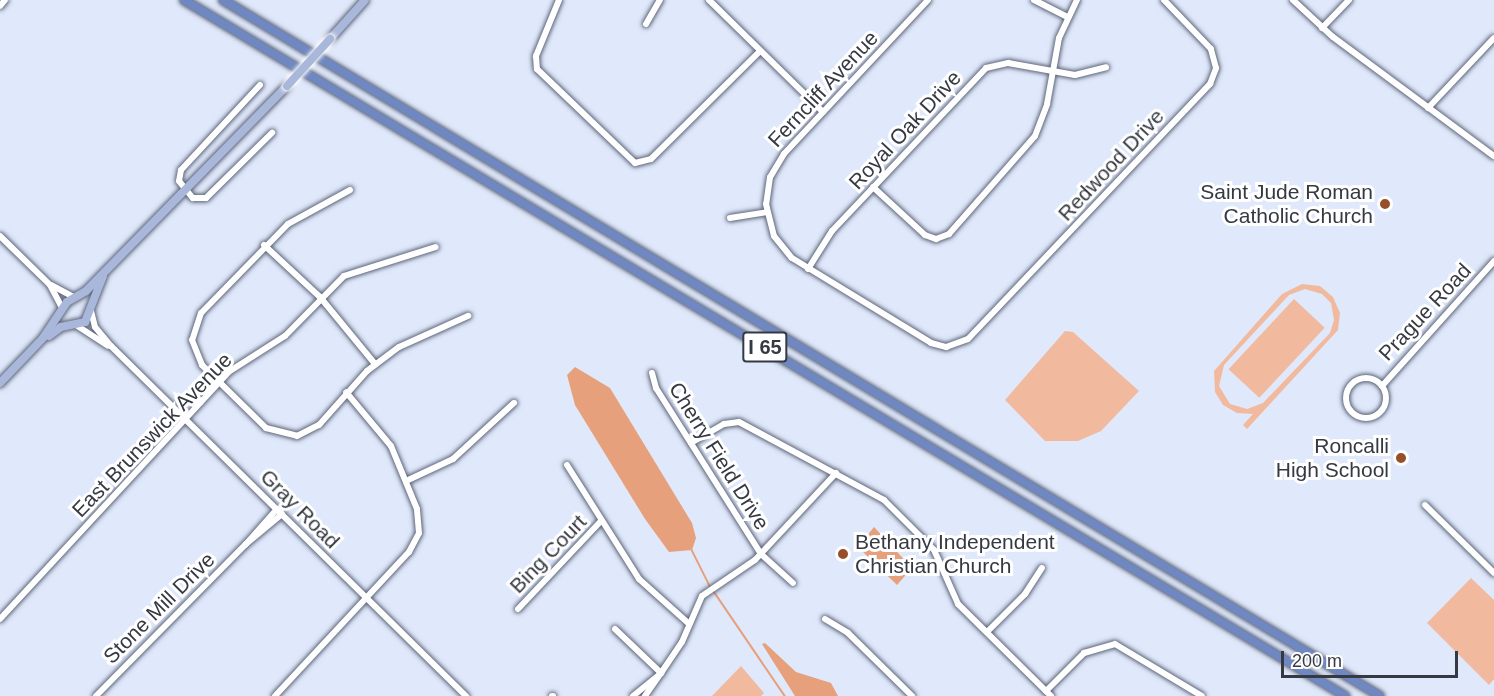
<!DOCTYPE html>
<html>
<head>
<meta charset="utf-8">
<style>
	body { margin:0 }
	#map { position:relative; width:1494px; height:696px; overflow:hidden; background:#e0e8fb; font-family:Helvetica,sans-serif }
	div>[style] { position:absolute }
	[style*='--x'] { left:calc(var(--x)*1px); top:calc(var(--y)*1px); width:calc(var(--w)*1px); rotate:calc(var(--a)*1deg) }
	.green>* { inset:0; background:#f1ba9e; transform-origin:0 0 }
	.water>* { inset:0; background:#e7a07c }
	.stream>* { height:1.5px; margin:-0.75px; padding:0 0.75px; transform-origin:0.75px; border-radius:0.75px; background:#e7a07c }
	.roads { filter:drop-shadow(0 0 2px #5e667a) drop-shadow(0 0 2px #5e667a) }
	.minor>* { height:6px; margin:-3px; padding:0 3px; transform-origin:3px; border-radius:3px; background:#fff }
	.minor>.ring { margin:-3px; padding:0; box-sizing:content-box; background:none; border:6px solid #fff; border-radius:50% }
	.major>* { height:8px; margin:-4px; padding:0 4px; transform-origin:4px; border-radius:4px; background:#a9b8da }
	.highway>* { height:8px; margin:-4px; padding:0 4px; transform-origin:4px; border-radius:4px; background:#7088c1 }
	.bridges { filter:drop-shadow(0 0 2px #fff) drop-shadow(0 0 2px #fff) }
	.major-bridge>* { height:8px; margin:-4px; padding:0 4px; transform-origin:4px; border-radius:4px; background:#a9b8da }
	.dots>* { width:16px; height:16px; translate:-50% -50%; box-sizing:border-box; border:3px solid #fff; border-radius:50% }
	span { translate:-50% -50%; white-space:nowrap; text-align:center; line-height:1.15; -webkit-text-stroke:6px #fff; paint-order:stroke }
	.shield-label span { padding:2px 4px; background:#fff; border:2px solid; border-radius:4px; -webkit-text-stroke-width:0 }
	.shield-label { font-size:20px; color:#353942; font-weight:700 }
	.street-label { font-size:21px; color:#353942 }
	.poi-label { font-size:21px; color:#353942 }
	.right { translate:-100% -50%; text-align:right }
	.left { translate:0 -50%; text-align:left }
	.scale { position:absolute; left:1281px; top:651px; width:177px; height:27px; box-sizing:border-box; border:3px solid #353942; border-top:0; padding-left:8px; font-size:18px; line-height:21px; white-space:nowrap; color:#353942; -webkit-text-stroke:4px #fff; paint-order:stroke }
</style>
</head>
<body>
<div id="map">
	<div class="green">
		<div style="clip-path:polygon(evenodd,1302px 284px,1320px 286px,1333px 297px,1340px 313px,1338px 330px,1247px 429px,1243px 425px,1253px 414px,1237px 413px,1223px 405px,1215px 392px,1214px 371px,1282px 294px,1302px 284px,1305px 289px,1322px 294px,1331px 303px,1334px 320px,1330px 333px,1263px 403px,1247px 409px,1230px 404px,1219px 386px,1224px 365px,1289px 295px,1305px 289px)"></div>
		<div style="left:1294px;top:299px;width:42px;height:96px;rotate:43deg"></div>
		<div style="clip-path:polygon(1065px 331px,1073px 332px,1139px 391px,1101px 431px,1078px 441px,1045px 441px,1005px 400px)"></div>
		<div style="clip-path:polygon(1471px 578px,1494px 600px,1494px 679px,1489px 685px,1427px 623px)"></div>
		<div style="clip-path:polygon(741px 666px,764px 693px,761px 696px,712px 696px)"></div>
	</div>
	<div class="water">
		<div style="clip-path:polygon(575px 367px,610px 388px,692px 523px,696px 538px,692px 550px,669px 552px,645px 519px,575px 405px,567px 375px)"></div>
		<div style="clip-path:polygon(874px 527px,912px 568px,897px 585px,858px 547px)"></div>
		<div style="clip-path:polygon(765px 643px,796px 672px,831px 683px,838px 696px,795px 696px,762px 644px)"></div>
	</div>
	<div class="stream">
		<div style="--x:692;--y:550;--w:40;--a:63.4"></div>
		<div style="--x:713;--y:590;--w:128;--a:55.8"></div>
	</div>
	<div class="roads">
		<div class="minor">
			<div style="--x:559;--y:0;--w:61;--a:112.3"></div>
			<div style="--x:536;--y:56;--w:13;--a:86"></div>
			<div style="--x:537;--y:69;--w:136;--a:43.8"></div>
			<div style="--x:635;--y:163;--w:16;--a:-14"></div>
			<div style="--x:651;--y:159;--w:153;--a:-44.7"></div>
			<div style="--x:709;--y:0;--w:160;--a:44.5"></div>
			<div style="--x:928;--y:0;--w:211;--a:133.1"></div>
			<div style="--x:784;--y:154;--w:27;--a:121"></div>
			<div style="--x:770;--y:177;--w:27;--a:98"></div>
			<div style="--x:766;--y:204;--w:33;--a:76"></div>
			<div style="--x:774;--y:236;--w:28;--a:51"></div>
			<div style="--x:792;--y:258;--w:163;--a:31.4"></div>
			<div style="--x:931;--y:343;--w:16;--a:15"></div>
			<div style="--x:946;--y:347;--w:23;--a:-20"></div>
			<div style="--x:968;--y:339;--w:352;--a:-46.5"></div>
			<div style="--x:1210;--y:84;--w:17;--a:-69"></div>
			<div style="--x:1216;--y:68;--w:20;--a:-105"></div>
			<div style="--x:1211;--y:49;--w:68;--a:-133.8"></div>
			<div style="--x:1034;--y:0;--w:37;--a:27"></div>
			<div style="--x:1293;--y:0;--w:54;--a:42.8"></div>
			<div style="--x:1333;--y:37;--w:200;--a:36.5"></div>
			<div style="--x:0;--y:6;--w:8;--a:-50"></div>
			<div style="--x:646;--y:24;--w:28;--a:-60"></div>
			<div style="--x:1322;--y:28;--w:39;--a:-46"></div>
			<div style="--x:260;--y:85;--w:116;--a:132.9"></div>
			<div style="--x:181;--y:170;--w:11;--a:100"></div>
			<div style="--x:179;--y:181;--w:22;--a:51"></div>
			<div style="--x:193;--y:198;--w:13;--a:0"></div>
			<div style="--x:206;--y:198;--w:93;--a:-44.6"></div>
			<div style="--x:1428;--y:108;--w:96;--a:-46.7"></div>
			<div style="--x:873;--y:187;--w:71;--a:42.7"></div>
			<div style="--x:925;--y:235;--w:12;--a:20"></div>
			<div style="--x:936;--y:239;--w:14;--a:-21"></div>
			<div style="--x:949;--y:234;--w:130;--a:-48.7"></div>
			<div style="--x:1035;--y:136;--w:34;--a:-69"></div>
			<div style="--x:1047;--y:104;--w:67;--a:-79.7"></div>
			<div style="--x:1059;--y:38;--w:42;--a:-64.7"></div>
			<div style="--x:350;--y:190;--w:71;--a:151.3"></div>
			<div style="--x:288;--y:224;--w:124;--a:134.3"></div>
			<div style="--x:201;--y:313;--w:28;--a:108"></div>
			<div style="--x:192;--y:340;--w:27;--a:68"></div>
			<div style="--x:202;--y:365;--w:90;--a:44.5"></div>
			<div style="--x:266;--y:428;--w:32;--a:14"></div>
			<div style="--x:297;--y:436;--w:25;--a:-27"></div>
			<div style="--x:319;--y:425;--w:72;--a:-48.4"></div>
			<div style="--x:367;--y:371;--w:40;--a:-37"></div>
			<div style="--x:399;--y:347;--w:76;--a:-24.2"></div>
			<div style="--x:730;--y:218;--w:36;--a:-9"></div>
			<div style="--x:0;--y:236;--w:70;--a:44.4"></div>
			<div style="--x:50;--y:285;--w:27;--a:62"></div>
			<div style="--x:264;--y:245;--w:76;--a:42.9"></div>
			<div style="--x:320;--y:297;--w:87;--a:50.6"></div>
			<div style="--x:808;--y:269;--w:45;--a:-57.7"></div>
			<div style="--x:832;--y:231;--w:224;--a:-46.6"></div>
			<div style="--x:986;--y:68;--w:23;--a:-13"></div>
			<div style="--x:1008;--y:63;--w:68;--a:10.2"></div>
			<div style="--x:1075;--y:75;--w:32;--a:-14"></div>
			<div style="--x:51;--y:285;--w:27;--a:28"></div>
			<div style="--x:91;--y:311;--w:16;--a:76"></div>
			<div style="--x:95;--y:327;--w:25;--a:50"></div>
			<div style="--x:111;--y:346;--w:499;--a:44.6"></div>
			<div style="--x:76;--y:325;--w:38;--a:33"></div>
			<div style="--x:652;--y:373;--w:16;--a:75"></div>
			<div style="--x:656;--y:388;--w:196;--a:57.7"></div>
			<div style="--x:761;--y:554;--w:43;--a:42.2"></div>
			<div class="ring" style="left:1346px;top:378px;width:34px;height:34px"></div>
			<div style="--x:1382;--y:386;--w:168;--a:-48.1"></div>
			<div style="--x:691;--y:443;--w:38;--a:-30"></div>
			<div style="--x:724;--y:424;--w:15;--a:-8"></div>
			<div style="--x:739;--y:422;--w:165;--a:28.3"></div>
			<div style="--x:884;--y:500;--w:71;--a:45"></div>
			<div style="--x:934;--y:550;--w:59;--a:66"></div>
			<div style="--x:958;--y:604;--w:131;--a:44.7"></div>
			<div style="--x:567;--y:465;--w:135;--a:57.7"></div>
			<div style="--x:639;--y:579;--w:66;--a:41.9"></div>
			<div style="--x:406;--y:481;--w:52;--a:-25.1"></div>
			<div style="--x:453;--y:459;--w:83;--a:-42.6"></div>
			<div style="--x:1425;--y:505;--w:97;--a:44.6"></div>
			<div style="--x:277;--y:509;--w:47;--a:131.5"></div>
			<div style="--x:246;--y:544;--w:47;--a:-39.8"></div>
			<div style="--x:518;--y:609;--w:121;--a:-46.7"></div>
			<div style="--x:0;--y:619;--w:338;--a:-47.2"></div>
			<div style="--x:230;--y:371;--w:65;--a:-32.5"></div>
			<div style="--x:285;--y:336;--w:84;--a:-45.5"></div>
			<div style="--x:344;--y:276;--w:96;--a:-17.5"></div>
			<div style="--x:825;--y:619;--w:27;--a:31"></div>
			<div style="--x:848;--y:633;--w:90;--a:44.5"></div>
			<div style="--x:615;--y:629;--w:64;--a:43.7"></div>
			<div style="--x:661;--y:673;--w:37;--a:-56"></div>
			<div style="--x:682;--y:642;--w:50;--a:-66.5"></div>
			<div style="--x:702;--y:596;--w:64;--a:-34.2"></div>
			<div style="--x:755;--y:560;--w:119;--a:-47"></div>
			<div style="--x:987;--y:632;--w:54;--a:-45"></div>
			<div style="--x:1025;--y:594;--w:31;--a:-57"></div>
			<div style="--x:1046;--y:691;--w:54;--a:-45"></div>
			<div style="--x:1084;--y:653;--w:32;--a:-16"></div>
			<div style="--x:1115;--y:644;--w:101;--a:30.9"></div>
			<div style="--x:96;--y:696;--w:214;--a:-45.4"></div>
			<div style="--x:275;--y:696;--w:197;--a:-47.1"></div>
			<div style="--x:409;--y:552;--w:21;--a:-62"></div>
			<div style="--x:419;--y:533;--w:24;--a:-95"></div>
			<div style="--x:417;--y:509;--w:68;--a:-112.4"></div>
			<div style="--x:391;--y:446;--w:70;--a:-129.8"></div>
			<div style="--x:552;--y:696;--w:1;--a:0"></div>
			<div style="--x:633;--y:696;--w:36;--a:-39"></div>
			<div style="--x:661;--y:673;--w:28;--a:125"></div>
		</div>
		<div class="major">
			<div style="--x:330;--y:39;--w:52;--a:-48.1"></div>
			<div style="--x:49;--y:336;--w:15;--a:-37"></div>
			<div style="--x:61;--y:327;--w:25;--a:-12"></div>
			<div style="--x:85;--y:322;--w:49;--a:-68.6"></div>
			<div style="--x:0;--y:383;--w:62;--a:-46.3"></div>
			<div style="--x:43;--y:338;--w:43;--a:-56.3"></div>
			<div style="--x:67;--y:302;--w:22;--a:-30"></div>
			<div style="--x:86;--y:291;--w:287;--a:-45.6"></div>
		</div>
		<div class="highway">
			<div style="--x:184;--y:0;--w:1354;--a:30.94"></div>
			<div style="--x:223;--y:0;--w:1350;--a:31.03"></div>
		</div>
	</div>
	<div class="bridges">
		<div class="major-bridge">
			<div style="--x:287;--y:86;--w:64;--a:-47.5"></div>
		</div>
	</div>
	<div class="dots">
		<div style="left:1385px;top:204px;background:#964f28"></div>
		<div style="left:1401px;top:458px;background:#964f28"></div>
		<div style="left:843px;top:554px;background:#964f28"></div>
	</div>
	<div class="shield-label">
		<span style="left:765px;top:347px">I 65</span>
	</div>
	<div class="street-label">
		<span style="left:823px;top:89px;rotate:-47deg">Ferncliff Avenue</span>
		<span style="left:905px;top:130px;rotate:-47deg">Royal Oak Drive</span>
		<span style="left:1111px;top:165px;rotate:-47deg">Redwood Drive</span>
		<span style="left:1425px;top:312px;rotate:-47deg">Prague Road</span>
		<span style="left:152px;top:435px;rotate:-46deg">East Brunswick Avenue</span>
		<span style="left:719px;top:456px;rotate:58deg">Cherry Field Drive</span>
		<span style="left:300px;top:509px;rotate:45deg">Gray Road</span>
		<span style="left:548px;top:554px;rotate:-46deg">Bing Court</span>
		<span style="left:159px;top:608px;rotate:-45deg">Stone Mill Drive</span>
	</div>
	<div class="poi-label">
		<span class="right" style="left:1373px;top:204px">Saint Jude Roman<br>Catholic Church</span>
		<span class="right" style="left:1389px;top:458px">Roncalli<br>High School</span>
		<span class="left" style="left:855px;top:554px">Bethany Independent<br>Christian Church</span>
	</div>
	<div class="scale">200 m</div>
</div>
</body>
</html>
